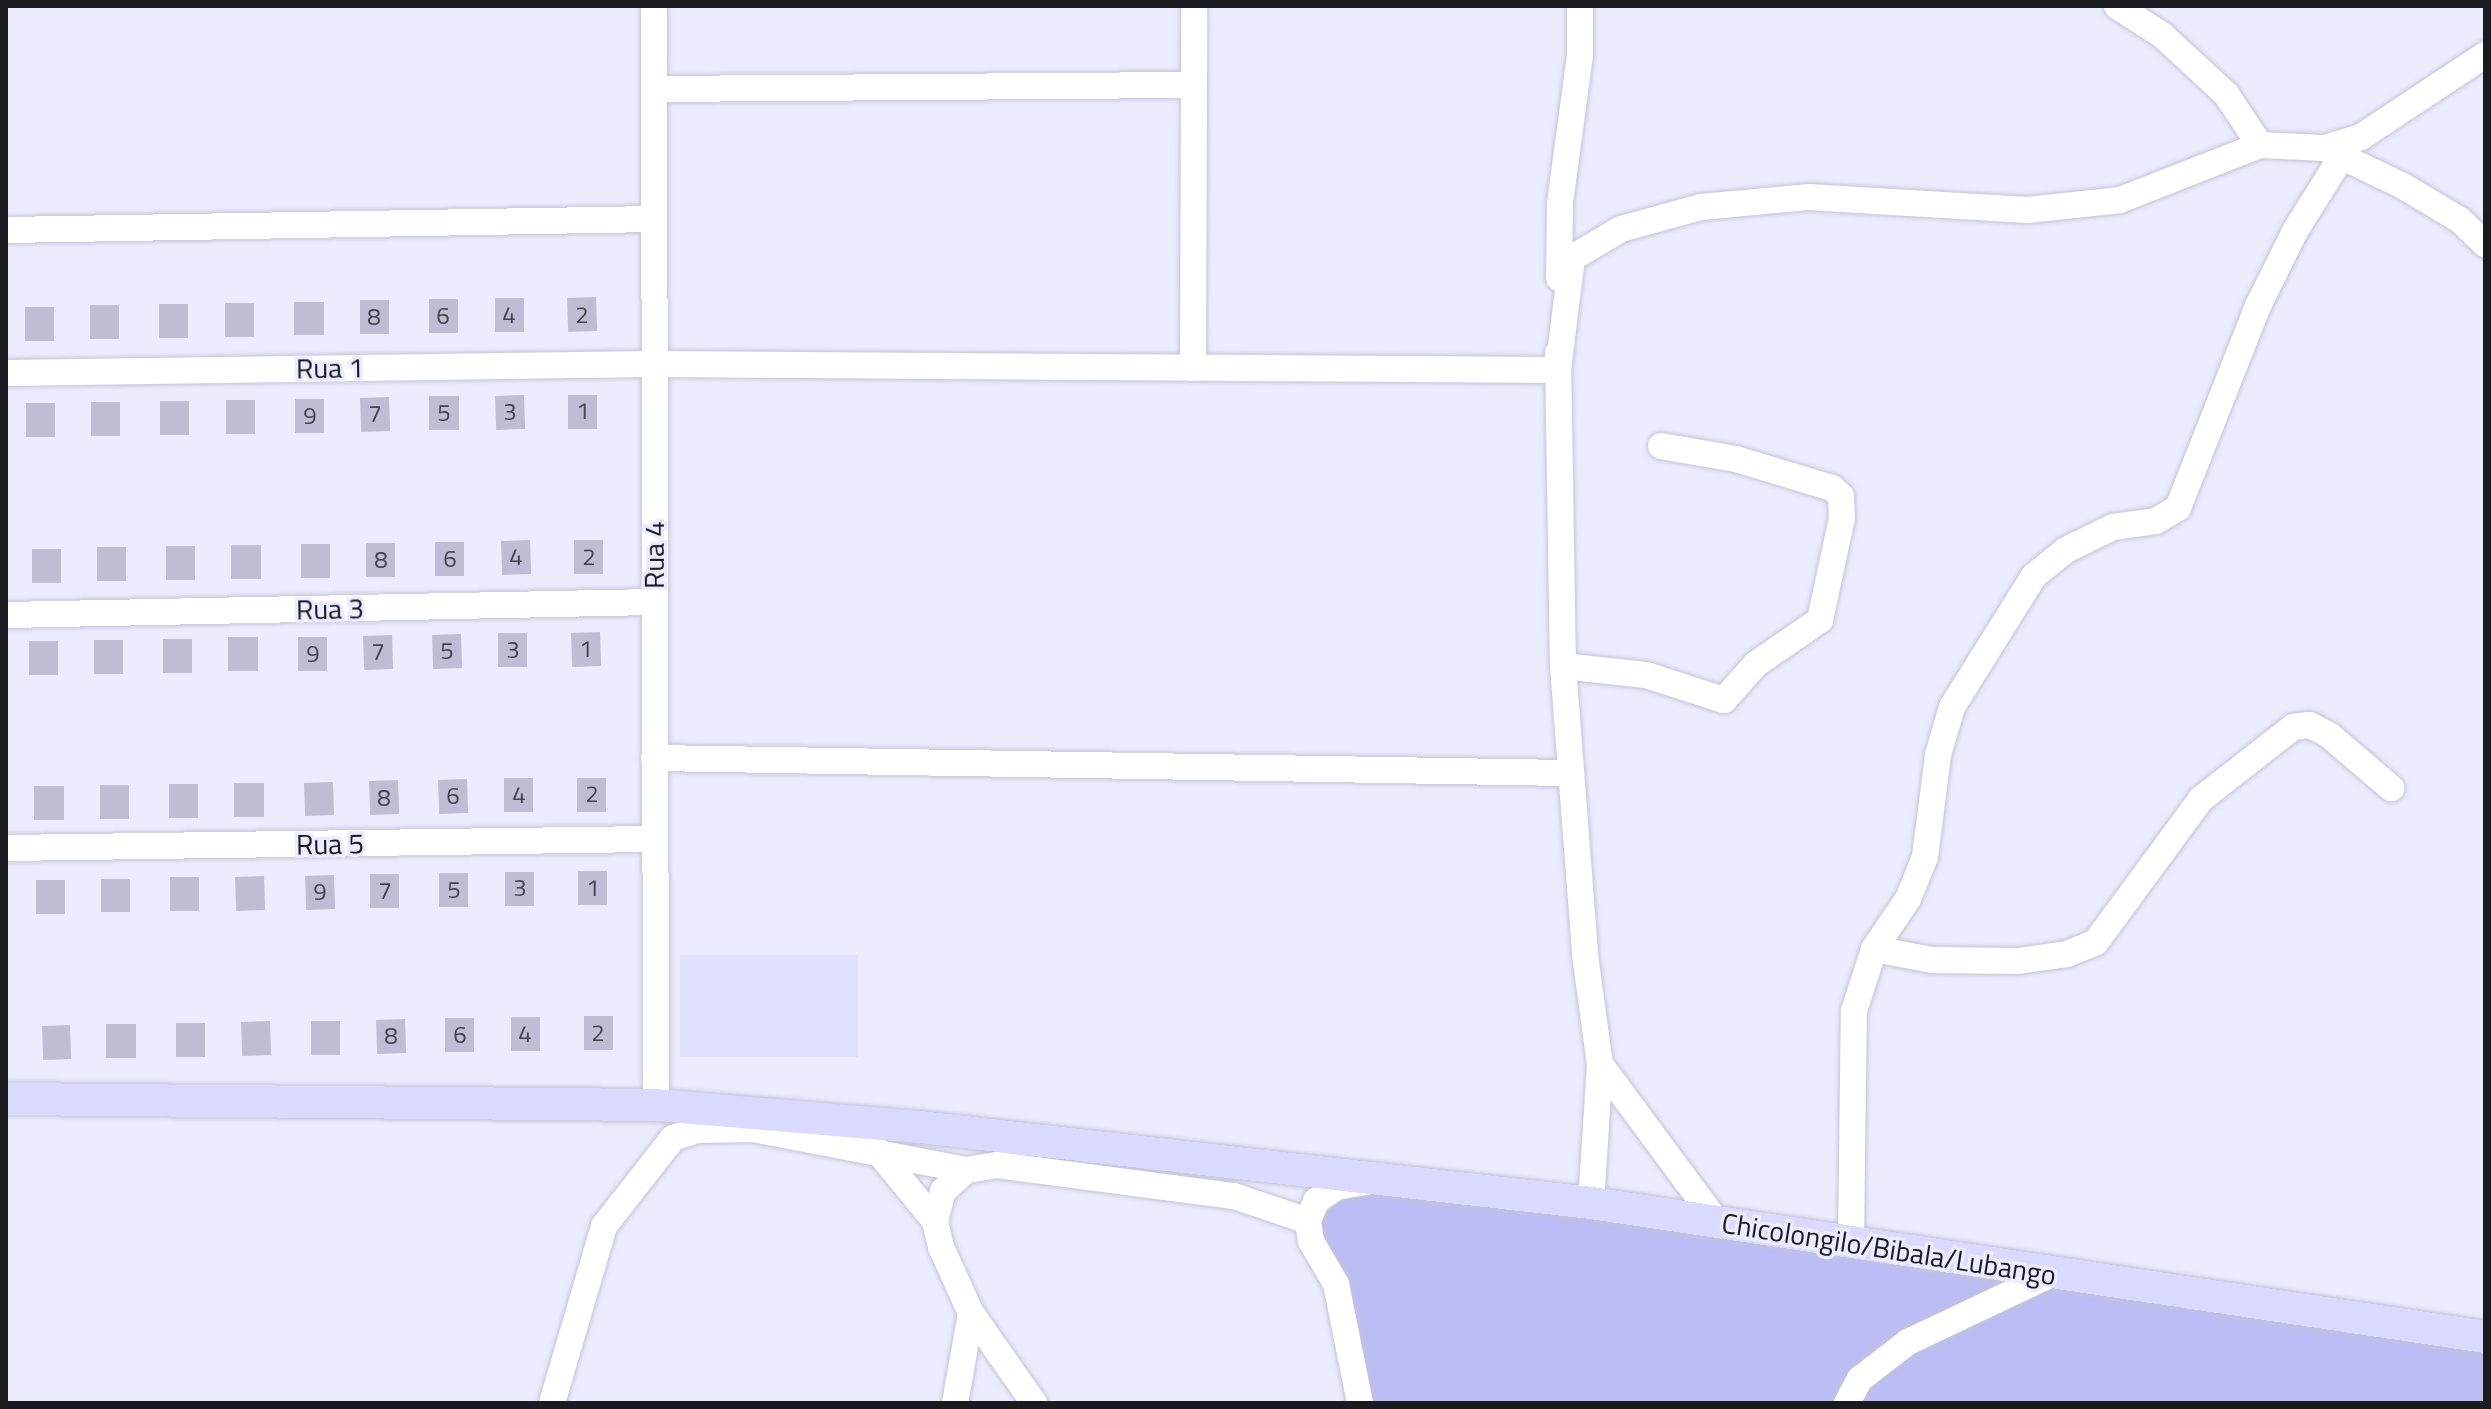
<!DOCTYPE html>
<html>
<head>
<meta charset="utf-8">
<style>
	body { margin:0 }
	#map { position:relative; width:2491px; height:1409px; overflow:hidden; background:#ebecfd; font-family:"Titillium Web",sans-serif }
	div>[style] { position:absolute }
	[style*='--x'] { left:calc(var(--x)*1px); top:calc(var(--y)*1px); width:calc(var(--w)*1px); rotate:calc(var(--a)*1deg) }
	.built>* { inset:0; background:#dfe0fc; transform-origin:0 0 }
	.green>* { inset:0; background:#bcbdf4 }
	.building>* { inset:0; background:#bdbed3; transform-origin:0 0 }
	.roads { filter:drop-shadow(0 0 2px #c3c4d8) drop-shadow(0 0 2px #c3c4d8) }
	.minor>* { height:26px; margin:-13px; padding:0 13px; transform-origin:13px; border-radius:13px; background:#fff }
	.major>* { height:32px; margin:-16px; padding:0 16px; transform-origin:16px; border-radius:16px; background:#d9dafd }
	span { translate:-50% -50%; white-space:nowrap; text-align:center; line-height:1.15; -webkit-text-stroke:7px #ebecfd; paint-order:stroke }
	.number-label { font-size:24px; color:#43434e }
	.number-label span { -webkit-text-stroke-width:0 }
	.street-label { font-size:28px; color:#1a1a21 }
	.frame { position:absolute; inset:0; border:8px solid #1a1a21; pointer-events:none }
</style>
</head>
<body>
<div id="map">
	<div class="built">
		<div style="left:680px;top:955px;width:178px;height:102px"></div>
	</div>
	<div class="green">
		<div style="clip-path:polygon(1382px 1180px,2485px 1337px,2485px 1403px,1360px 1403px,1308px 1221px,1316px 1201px)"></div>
	</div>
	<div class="building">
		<div style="left:596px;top:297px;width:34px;height:29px;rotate:88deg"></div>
		<div style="left:524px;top:298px;width:34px;height:29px;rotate:90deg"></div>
		<div style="left:458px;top:299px;width:34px;height:29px;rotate:90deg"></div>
		<div style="left:389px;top:300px;width:34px;height:29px;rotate:90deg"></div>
		<div style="left:324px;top:302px;width:33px;height:30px;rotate:90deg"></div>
		<div style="left:225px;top:303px;width:29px;height:34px"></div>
		<div style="left:159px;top:304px;width:29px;height:34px"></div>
		<div style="left:90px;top:305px;width:29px;height:34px"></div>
		<div style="left:25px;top:307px;width:29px;height:34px"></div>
		<div style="left:524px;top:395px;width:34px;height:29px;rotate:88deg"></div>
		<div style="left:568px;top:395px;width:29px;height:34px"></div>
		<div style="left:459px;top:396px;width:34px;height:30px;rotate:90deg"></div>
		<div style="left:389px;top:397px;width:34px;height:29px;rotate:88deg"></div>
		<div style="left:295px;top:399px;width:29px;height:34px"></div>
		<div style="left:226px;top:400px;width:29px;height:34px"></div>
		<div style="left:189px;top:401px;width:34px;height:29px;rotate:90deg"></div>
		<div style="left:120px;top:402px;width:34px;height:29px;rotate:90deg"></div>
		<div style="left:55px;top:403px;width:34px;height:29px;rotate:90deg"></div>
		<div style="left:530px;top:540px;width:34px;height:29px;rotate:88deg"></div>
		<div style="left:574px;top:540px;width:29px;height:34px"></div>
		<div style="left:435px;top:542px;width:29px;height:34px"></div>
		<div style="left:366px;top:543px;width:29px;height:34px"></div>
		<div style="left:330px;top:544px;width:34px;height:29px;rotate:90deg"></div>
		<div style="left:231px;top:545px;width:30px;height:34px"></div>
		<div style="left:195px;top:546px;width:34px;height:29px;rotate:90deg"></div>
		<div style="left:126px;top:547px;width:34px;height:29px;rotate:90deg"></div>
		<div style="left:32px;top:549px;width:29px;height:34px"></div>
		<div style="left:600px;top:632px;width:34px;height:29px;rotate:88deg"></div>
		<div style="left:498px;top:633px;width:29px;height:34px"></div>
		<div style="left:461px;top:634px;width:34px;height:29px;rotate:88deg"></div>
		<div style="left:392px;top:635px;width:34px;height:29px;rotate:88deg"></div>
		<div style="left:258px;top:637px;width:34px;height:30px;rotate:90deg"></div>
		<div style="left:298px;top:637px;width:29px;height:34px"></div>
		<div style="left:163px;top:639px;width:29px;height:34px"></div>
		<div style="left:94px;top:640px;width:29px;height:34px"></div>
		<div style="left:58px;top:641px;width:34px;height:29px;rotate:90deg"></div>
		<div style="left:533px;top:778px;width:34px;height:29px;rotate:90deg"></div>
		<div style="left:577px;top:778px;width:29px;height:34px"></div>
		<div style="left:467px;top:779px;width:34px;height:29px;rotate:88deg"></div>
		<div style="left:398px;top:780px;width:34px;height:29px;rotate:88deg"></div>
		<div style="left:333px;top:782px;width:33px;height:29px;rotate:88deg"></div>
		<div style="left:234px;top:783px;width:30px;height:34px"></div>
		<div style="left:169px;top:784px;width:29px;height:34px"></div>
		<div style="left:129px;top:785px;width:34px;height:29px;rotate:90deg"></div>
		<div style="left:64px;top:786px;width:34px;height:30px;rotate:90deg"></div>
		<div style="left:578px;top:871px;width:29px;height:34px"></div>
		<div style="left:505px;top:872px;width:29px;height:34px"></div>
		<div style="left:439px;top:873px;width:29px;height:34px"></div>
		<div style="left:370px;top:874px;width:29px;height:34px"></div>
		<div style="left:334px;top:875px;width:34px;height:29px;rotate:88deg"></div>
		<div style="left:264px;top:876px;width:34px;height:29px;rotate:88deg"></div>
		<div style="left:199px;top:877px;width:34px;height:29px;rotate:90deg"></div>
		<div style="left:101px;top:879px;width:29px;height:33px"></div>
		<div style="left:36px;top:880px;width:29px;height:34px"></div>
		<div style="left:613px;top:1016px;width:34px;height:29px;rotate:90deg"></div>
		<div style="left:511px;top:1017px;width:29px;height:34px"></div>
		<div style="left:474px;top:1018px;width:34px;height:29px;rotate:90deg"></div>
		<div style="left:405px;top:1019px;width:34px;height:29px;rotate:88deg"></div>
		<div style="left:270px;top:1021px;width:34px;height:29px;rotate:88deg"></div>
		<div style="left:311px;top:1021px;width:29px;height:34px"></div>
		<div style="left:176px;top:1023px;width:29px;height:34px"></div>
		<div style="left:106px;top:1024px;width:30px;height:34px"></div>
		<div style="left:70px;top:1025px;width:34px;height:28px;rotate:88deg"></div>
	</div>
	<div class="roads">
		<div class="minor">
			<div style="--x:654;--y:6;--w:1099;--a:89.9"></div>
			<div style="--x:2117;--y:6;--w:54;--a:32.8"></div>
			<div style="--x:2162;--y:35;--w:87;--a:42.7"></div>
			<div style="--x:2226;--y:94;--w:61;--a:56.3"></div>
			<div style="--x:654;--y:89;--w:539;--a:-0.43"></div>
			<div style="--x:2328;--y:150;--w:83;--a:25.6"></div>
			<div style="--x:2403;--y:186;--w:66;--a:30.8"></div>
			<div style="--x:2460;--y:220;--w:35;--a:44"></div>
			<div style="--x:6;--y:230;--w:647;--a:-0.97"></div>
			<div style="--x:1559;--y:278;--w:75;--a:-89.2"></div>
			<div style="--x:1560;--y:203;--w:149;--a:-82.3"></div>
			<div style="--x:1580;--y:55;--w:49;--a:-90"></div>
			<div style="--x:1558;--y:353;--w:313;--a:89.1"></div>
			<div style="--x:1563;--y:666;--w:290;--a:85.6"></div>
			<div style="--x:1585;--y:955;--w:110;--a:82.2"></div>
			<div style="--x:1600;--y:1064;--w:139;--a:93.7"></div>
			<div style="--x:1193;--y:368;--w:362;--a:-89.8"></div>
			<div style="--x:6;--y:373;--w:647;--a:-0.8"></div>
			<div style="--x:653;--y:364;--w:905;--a:0.38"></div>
			<div style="--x:1558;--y:370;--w:113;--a:-82.9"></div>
			<div style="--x:1572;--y:258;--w:57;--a:-30.6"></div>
			<div style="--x:1621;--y:229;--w:83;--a:-15.4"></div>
			<div style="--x:1701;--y:207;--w:107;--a:-5.3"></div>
			<div style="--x:1808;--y:197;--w:220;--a:3.4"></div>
			<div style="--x:2028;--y:210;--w:93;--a:-6.2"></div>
			<div style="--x:2120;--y:200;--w:150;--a:-21.4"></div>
			<div style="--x:2260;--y:145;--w:65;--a:2.6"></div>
			<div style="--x:2325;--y:148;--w:38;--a:-17"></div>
			<div style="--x:2361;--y:137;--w:149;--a:-33.5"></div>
			<div style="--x:6;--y:615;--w:648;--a:-1.15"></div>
			<div style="--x:1563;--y:666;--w:83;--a:6.2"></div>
			<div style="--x:1646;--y:675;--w:82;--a:17.8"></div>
			<div style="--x:1724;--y:700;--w:48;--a:-48.4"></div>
			<div style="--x:1756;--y:664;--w:78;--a:-34.5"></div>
			<div style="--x:1820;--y:620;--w:104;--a:-77.8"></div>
			<div style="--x:1842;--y:518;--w:22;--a:-93"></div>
			<div style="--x:1841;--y:496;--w:12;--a:-138"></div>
			<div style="--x:1832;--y:488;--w:100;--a:-163.2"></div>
			<div style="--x:1736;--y:459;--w:76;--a:-170.2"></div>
			<div style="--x:654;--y:758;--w:916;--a:0.94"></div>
			<div style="--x:6;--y:848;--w:648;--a:-0.8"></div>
			<div style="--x:1874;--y:949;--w:59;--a:10.7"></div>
			<div style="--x:1932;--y:960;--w:86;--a:0.7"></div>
			<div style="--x:2018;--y:961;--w:49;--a:-8.1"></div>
			<div style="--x:2067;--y:954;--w:31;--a:-22"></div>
			<div style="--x:2096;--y:942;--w:177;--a:-53.7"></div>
			<div style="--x:2201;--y:799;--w:117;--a:-38"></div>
			<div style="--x:2293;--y:727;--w:17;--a:-7"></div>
			<div style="--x:2310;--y:725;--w:21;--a:28"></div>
			<div style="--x:2329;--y:735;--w:82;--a:40.5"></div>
			<div style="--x:1600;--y:1064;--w:197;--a:53.5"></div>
			<div style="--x:876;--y:1149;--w:93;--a:50.7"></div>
			<div style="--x:935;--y:1221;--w:27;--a:77"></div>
			<div style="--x:941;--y:1247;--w:72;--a:65.6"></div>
			<div style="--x:971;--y:1313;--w:110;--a:55"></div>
			<div style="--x:935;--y:1221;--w:31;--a:-75"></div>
			<div style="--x:943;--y:1191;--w:31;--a:-42"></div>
			<div style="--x:1851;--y:1243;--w:232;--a:-89.3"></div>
			<div style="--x:1854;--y:1011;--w:65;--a:-72.1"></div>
			<div style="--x:1874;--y:949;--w:60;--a:-55.8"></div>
			<div style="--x:1908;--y:899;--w:45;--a:-68"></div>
			<div style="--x:1925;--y:857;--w:103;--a:-82.7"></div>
			<div style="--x:1938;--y:755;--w:50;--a:-73.7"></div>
			<div style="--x:1952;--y:707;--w:155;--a:-58"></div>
			<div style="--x:2034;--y:576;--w:41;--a:-39.1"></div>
			<div style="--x:2066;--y:550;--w:52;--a:-26.1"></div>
			<div style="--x:2113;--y:527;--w:43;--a:-7.9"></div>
			<div style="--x:2156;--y:521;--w:26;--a:-31"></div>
			<div style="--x:2178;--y:508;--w:217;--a:-68.4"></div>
			<div style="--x:2258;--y:306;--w:84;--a:-63.7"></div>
			<div style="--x:2295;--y:231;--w:89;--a:-57.9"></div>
			<div style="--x:552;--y:1403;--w:184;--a:-73.6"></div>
			<div style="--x:604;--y:1226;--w:112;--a:-51.9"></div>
			<div style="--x:673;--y:1138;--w:26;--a:-18"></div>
			<div style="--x:698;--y:1130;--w:55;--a:-1"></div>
			<div style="--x:753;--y:1129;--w:217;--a:10.9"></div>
			<div style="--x:966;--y:1170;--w:31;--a:-9"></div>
			<div style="--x:997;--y:1165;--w:239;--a:7.5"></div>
			<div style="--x:1234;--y:1196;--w:78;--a:18.7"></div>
			<div style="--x:955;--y:1403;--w:91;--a:-79.9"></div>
			<div style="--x:1360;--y:1403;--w:121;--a:-101.4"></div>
			<div style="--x:1336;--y:1284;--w:50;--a:-120.2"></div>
			<div style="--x:1311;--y:1241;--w:20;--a:-99"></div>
			<div style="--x:1308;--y:1221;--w:22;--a:-68"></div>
			<div style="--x:1316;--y:1201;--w:25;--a:-34"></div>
			<div style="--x:1337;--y:1187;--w:29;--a:-10"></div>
			<div style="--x:1847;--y:1403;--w:27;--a:-62"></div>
			<div style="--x:1860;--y:1379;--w:61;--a:-37.6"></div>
			<div style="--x:1908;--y:1342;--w:159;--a:-25.3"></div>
		</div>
		<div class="major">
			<div style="--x:6;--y:1099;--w:650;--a:0.53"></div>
			<div style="--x:656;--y:1105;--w:265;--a:4.8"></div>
			<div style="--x:920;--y:1127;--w:675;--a:6.46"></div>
			<div style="--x:1591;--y:1203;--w:904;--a:8.52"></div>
		</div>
	</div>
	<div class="number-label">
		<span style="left:509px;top:315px">4</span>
		<span style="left:582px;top:315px">2</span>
		<span style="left:443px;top:316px">6</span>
		<span style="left:374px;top:317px">8</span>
		<span style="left:583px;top:411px">1</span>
		<span style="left:510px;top:412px">3</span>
		<span style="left:444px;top:413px">5</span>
		<span style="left:375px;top:414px">7</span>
		<span style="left:310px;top:416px">9</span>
		<span style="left:516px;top:557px">4</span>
		<span style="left:589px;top:557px">2</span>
		<span style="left:450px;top:559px">6</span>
		<span style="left:381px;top:560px">8</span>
		<span style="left:586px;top:649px">1</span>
		<span style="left:513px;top:650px">3</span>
		<span style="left:447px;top:651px">5</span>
		<span style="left:378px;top:652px">7</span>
		<span style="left:313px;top:654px">9</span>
		<span style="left:592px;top:794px">2</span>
		<span style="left:519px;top:795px">4</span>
		<span style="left:453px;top:796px">6</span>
		<span style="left:384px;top:798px">8</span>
		<span style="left:520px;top:888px">3</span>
		<span style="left:593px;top:888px">1</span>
		<span style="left:454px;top:890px">5</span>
		<span style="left:385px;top:891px">7</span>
		<span style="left:320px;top:892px">9</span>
		<span style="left:598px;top:1033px">2</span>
		<span style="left:525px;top:1034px">4</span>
		<span style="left:460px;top:1035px">6</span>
		<span style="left:391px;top:1036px">8</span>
	</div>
	<div class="street-label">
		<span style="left:330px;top:368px;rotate:-1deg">Rua 1</span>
		<span style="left:654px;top:555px;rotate:-90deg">Rua 4</span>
		<span style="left:330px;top:609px;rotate:-1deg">Rua 3</span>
		<span style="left:330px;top:844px;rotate:-1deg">Rua 5</span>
		<span style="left:1889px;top:1249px;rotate:9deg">Chicolongilo/Bibala/Lubango</span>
	</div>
	<div class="frame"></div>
</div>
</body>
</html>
